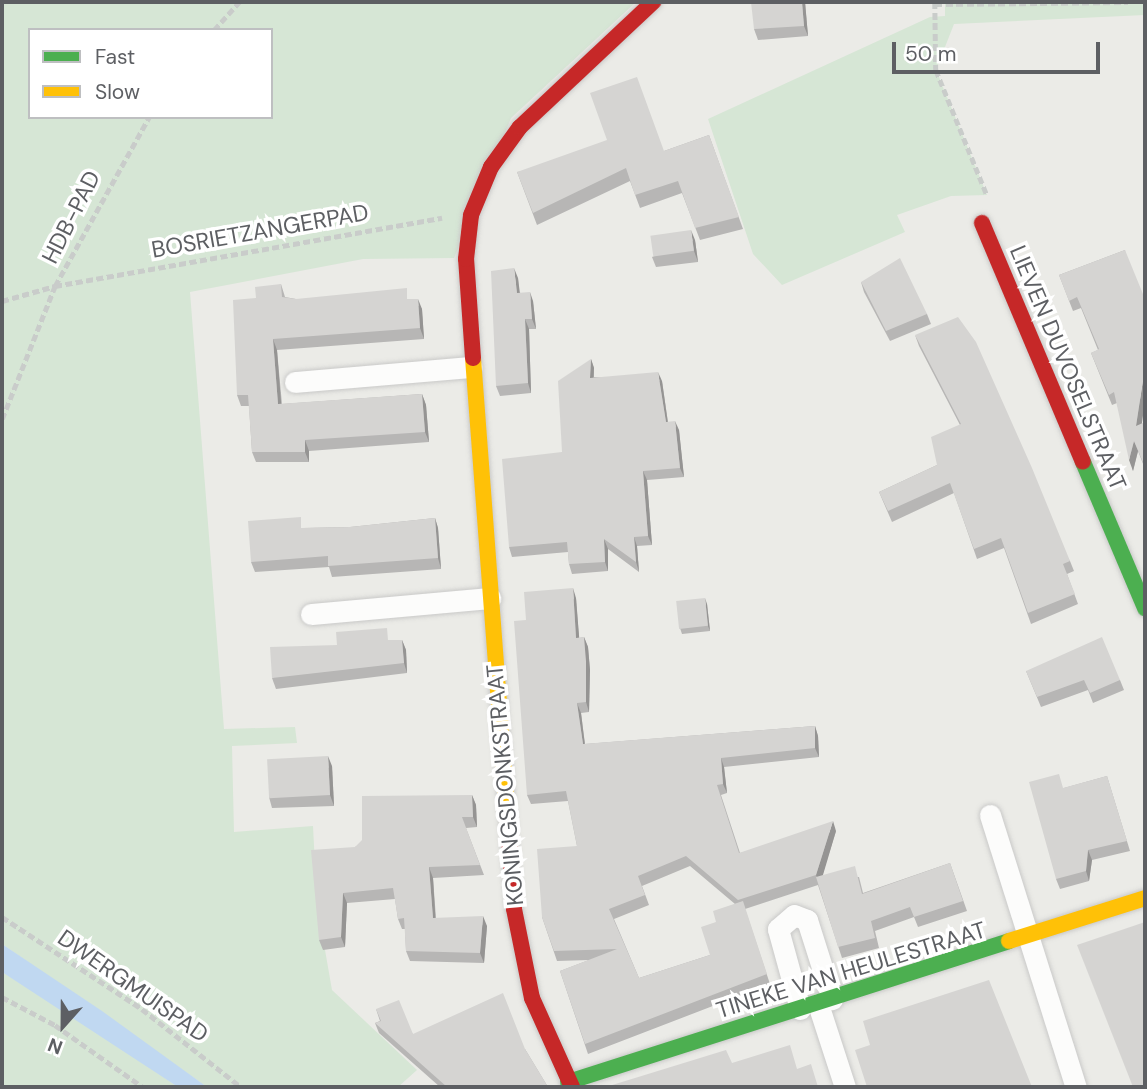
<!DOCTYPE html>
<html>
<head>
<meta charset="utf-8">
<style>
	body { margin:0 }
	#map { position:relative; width:1147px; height:1089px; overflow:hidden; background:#ebebe7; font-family:"DM Sans",sans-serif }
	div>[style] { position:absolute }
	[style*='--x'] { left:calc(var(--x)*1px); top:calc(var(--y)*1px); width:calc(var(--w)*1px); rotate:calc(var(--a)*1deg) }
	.green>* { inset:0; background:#d6e6d5 }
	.water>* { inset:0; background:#c0d8f1 }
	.path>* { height:4.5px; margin-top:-2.25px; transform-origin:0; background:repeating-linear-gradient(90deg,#c9ccca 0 7px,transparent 0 10.5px) }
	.roads { filter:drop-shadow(0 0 2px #c9c9c8) drop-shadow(0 0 2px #c9c9c8) }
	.street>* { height:21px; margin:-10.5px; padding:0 10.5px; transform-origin:10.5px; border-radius:10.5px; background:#fcfcfb }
	.fast>* { height:16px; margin:-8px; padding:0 8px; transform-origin:8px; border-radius:8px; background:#4caf50 }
	.slow>* { height:16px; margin:-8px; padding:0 8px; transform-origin:8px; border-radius:8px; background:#ffc107 }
	.jam>* { height:16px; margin:-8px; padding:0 8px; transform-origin:8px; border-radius:8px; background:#c62828 }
	.wall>* { inset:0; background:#b7b6b5 }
	.shaded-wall>* { inset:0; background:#959493 }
	.building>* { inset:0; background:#d5d4d2; transform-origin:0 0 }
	span { translate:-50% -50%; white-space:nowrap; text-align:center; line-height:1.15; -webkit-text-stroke:7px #fff; paint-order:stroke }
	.street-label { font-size:23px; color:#5d5f63 }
	.frame { position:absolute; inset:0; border:4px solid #5d5f63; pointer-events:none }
	.legend { position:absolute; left:28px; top:28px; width:245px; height:91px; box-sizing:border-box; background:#fff; border:2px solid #bebfc1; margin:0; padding:9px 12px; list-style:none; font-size:21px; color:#5d5f63 }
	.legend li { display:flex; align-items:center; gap:14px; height:35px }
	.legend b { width:35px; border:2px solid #bebfc1 }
	.north { position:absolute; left:28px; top:991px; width:70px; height:70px; -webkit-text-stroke:5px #fff; paint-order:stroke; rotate:201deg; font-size:19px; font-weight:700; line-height:28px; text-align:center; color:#5d5f63 }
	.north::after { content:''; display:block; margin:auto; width:24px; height:32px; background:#5d5f63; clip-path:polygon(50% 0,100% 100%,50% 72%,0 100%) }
	.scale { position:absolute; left:892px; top:42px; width:208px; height:32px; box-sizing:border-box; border:4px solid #5d5f63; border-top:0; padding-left:9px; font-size:21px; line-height:24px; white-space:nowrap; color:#5d5f63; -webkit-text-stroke:5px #fff; paint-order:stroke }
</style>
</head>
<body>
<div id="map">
	<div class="green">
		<div style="clip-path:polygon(evenodd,2px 2px,636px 2px,511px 118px,454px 258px,363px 259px,190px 292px,224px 729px,295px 727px,297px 743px,232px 746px,234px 832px,313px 826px,317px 904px,332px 990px,417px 1070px,398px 1087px,207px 1087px,2px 944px,2px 2px,30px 30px,271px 30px,271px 117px,30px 117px,30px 30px)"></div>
		<div style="clip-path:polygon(945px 2px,1145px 2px,1145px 15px,954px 24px,936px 70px,987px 195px,951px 196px,897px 215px,905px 232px,782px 285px,753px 254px,708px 119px,930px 17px,945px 16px)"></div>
		<div style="clip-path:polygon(2px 972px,66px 1010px,178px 1087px,2px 1087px)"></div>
	</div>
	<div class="water">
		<div style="clip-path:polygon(2px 944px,102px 1011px,207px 1087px,178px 1087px,2px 972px)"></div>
	</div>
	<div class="path">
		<div style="--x:935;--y:2;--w:68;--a:89.2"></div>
		<div style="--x:936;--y:70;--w:135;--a:67.8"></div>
		<div style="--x:935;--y:4;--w:193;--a:-0.6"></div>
		<div style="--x:214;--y:30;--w:38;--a:-48"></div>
		<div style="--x:55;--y:286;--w:393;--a:-10"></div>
		<div style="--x:2;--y:301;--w:55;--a:-15.8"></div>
		<div style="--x:55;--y:286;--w:193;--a:-60.9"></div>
		<div style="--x:2;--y:419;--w:143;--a:-68.3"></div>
		<div style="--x:2;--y:917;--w:168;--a:33.3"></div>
		<div style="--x:142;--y:1009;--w:126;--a:38.2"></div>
		<div style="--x:2;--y:997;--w:60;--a:27.8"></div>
		<div style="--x:55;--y:1025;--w:108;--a:35.2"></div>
	</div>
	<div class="roads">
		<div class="street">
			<div style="--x:295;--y:382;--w:177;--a:-4.9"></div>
			<div style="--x:311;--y:614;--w:180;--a:-5.1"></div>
			<div style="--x:990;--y:815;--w:285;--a:72.5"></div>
			<div style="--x:818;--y:1004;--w:87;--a:72"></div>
			<div style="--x:800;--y:1009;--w:83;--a:-105.4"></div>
			<div style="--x:778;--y:929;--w:21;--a:-41"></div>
			<div style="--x:794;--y:915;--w:14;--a:21"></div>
			<div style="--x:807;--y:920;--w:83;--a:72.4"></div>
		</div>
		<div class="fast">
			<div style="--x:1083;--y:462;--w:159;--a:67"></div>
			<div style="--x:568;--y:1082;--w:463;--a:-17.7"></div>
		</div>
		<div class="slow">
			<div style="--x:473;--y:358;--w:466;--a:85.7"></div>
			<div style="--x:1009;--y:941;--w:143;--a:-17.5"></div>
		</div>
		<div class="jam">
			<div style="--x:982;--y:223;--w:259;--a:67.1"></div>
			<div style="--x:473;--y:358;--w:99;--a:-94"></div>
			<div style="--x:466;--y:259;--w:44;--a:-83.5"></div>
			<div style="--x:471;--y:215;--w:52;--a:-67.4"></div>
			<div style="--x:491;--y:167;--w:49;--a:-54.1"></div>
			<div style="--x:520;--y:127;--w:183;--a:-43.2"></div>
			<div style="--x:508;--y:823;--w:86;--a:86"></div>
			<div style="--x:514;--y:909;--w:91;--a:78.6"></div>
			<div style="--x:532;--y:998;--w:98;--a:65.8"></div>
		</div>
	</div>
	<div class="wall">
		<div style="clip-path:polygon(805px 2px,808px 36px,758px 40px,754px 29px)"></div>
		<div style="clip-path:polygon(709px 135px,743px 229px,700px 240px,682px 193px,640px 208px,630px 181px,537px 225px,517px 172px,664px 151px)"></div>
		<div style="clip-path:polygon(695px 240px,698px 262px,656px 267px,652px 257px)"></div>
		<div style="clip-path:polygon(1125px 250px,1142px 424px,1145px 422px,1145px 469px,1138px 451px,1133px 471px,1117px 403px,1112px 405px,1091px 353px,1098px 350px,1081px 308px,1073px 311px,1059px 275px)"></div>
		<div style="clip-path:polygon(518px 278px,519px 292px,533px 301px,536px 329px,529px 329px,531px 393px,500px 396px,496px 386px)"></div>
		<div style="clip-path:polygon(861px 282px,927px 314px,931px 324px,890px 341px,864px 292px)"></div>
		<div style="clip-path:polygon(281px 284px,285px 297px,296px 299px,411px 299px,422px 309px,424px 339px,277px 350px,282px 404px,422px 394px,426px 405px,429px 442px,309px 451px,309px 462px,256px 462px,252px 452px,249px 406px,241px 406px,237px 395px,256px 298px)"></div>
		<div style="clip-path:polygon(915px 335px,1070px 561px,1074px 571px,1067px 574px,1078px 604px,1031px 624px,1004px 548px,977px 559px,954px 493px,892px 522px,879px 492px,937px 465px,960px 425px,919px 346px)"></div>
		<div style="clip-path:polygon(591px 359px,594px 368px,594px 377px,662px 381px,668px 422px,679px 430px,684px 477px,647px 480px,652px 545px,637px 546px,639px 572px,608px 549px,608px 571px,572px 574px,569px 564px,568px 552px,512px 557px,509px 547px,562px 452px)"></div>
		<div style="clip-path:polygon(435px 518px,438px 528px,441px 569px,332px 577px,329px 567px,255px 572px,251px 562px,304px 528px,350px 527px)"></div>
		<div style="clip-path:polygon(evenodd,576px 598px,579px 638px,584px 637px,588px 647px,590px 670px,589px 712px,581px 713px,585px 744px,815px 726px,818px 736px,819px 757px,724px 767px,727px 793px,721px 795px,740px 853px,836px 831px,822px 876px,859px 877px,863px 893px,950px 863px,967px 911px,918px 927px,914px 917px,875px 931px,879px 948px,842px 958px,818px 885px,745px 909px,770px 984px,588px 1054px,560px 971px,589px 960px,557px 961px,542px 917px,577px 846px,568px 801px,531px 804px,527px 795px,526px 620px,576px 598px,690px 866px,735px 904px,716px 922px,710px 955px,639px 978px,614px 919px,649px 905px,642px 886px,690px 866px)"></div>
		<div style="clip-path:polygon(707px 604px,710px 631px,682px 634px,680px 628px)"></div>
		<div style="clip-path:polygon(402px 640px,406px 650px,407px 673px,276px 689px,272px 678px,337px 645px)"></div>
		<div style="clip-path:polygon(1026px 671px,1120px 680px,1124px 690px,1093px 703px,1088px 690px,1041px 707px)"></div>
		<div style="clip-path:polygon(332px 766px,334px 806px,272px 808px,269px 797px)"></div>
		<div style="clip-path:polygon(1107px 776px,1130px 851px,1092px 860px,1089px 881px,1060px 889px,1056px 879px,1064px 788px)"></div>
		<div style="clip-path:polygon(472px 795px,476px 805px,477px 827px,466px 828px,484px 875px,433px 878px,436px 918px,487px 926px,484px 963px,410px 961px,406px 951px,405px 929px,402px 929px,398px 919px,395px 899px,347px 903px,345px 947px,323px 950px,319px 940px,355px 847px)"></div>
		<div style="clip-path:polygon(376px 1009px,413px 1034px,525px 1049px,548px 1087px,440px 1087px,379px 1033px,375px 1023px,380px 1021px)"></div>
	</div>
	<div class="shaded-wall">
		<div style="clip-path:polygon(802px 2px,805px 2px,808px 36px,804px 26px)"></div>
		<div style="clip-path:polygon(691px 230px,695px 240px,698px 262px,694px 251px)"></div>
		<div style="clip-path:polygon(514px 268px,518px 278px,521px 302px,517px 293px)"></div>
		<div style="clip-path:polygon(530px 292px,533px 301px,536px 329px,532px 319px)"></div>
		<div style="clip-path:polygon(418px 299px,422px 309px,424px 339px,420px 328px)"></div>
		<div style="clip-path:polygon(525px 319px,529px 329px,531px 393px,528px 383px)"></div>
		<div style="clip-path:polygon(273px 339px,277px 350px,282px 415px,278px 404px)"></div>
		<div style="clip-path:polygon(591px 359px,594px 368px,593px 387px,590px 378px)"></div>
		<div style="clip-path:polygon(1145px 367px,1145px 402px,1140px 436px,1136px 426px)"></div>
		<div style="clip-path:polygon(658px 372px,662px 381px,669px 431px,666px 422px)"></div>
		<div style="clip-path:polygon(422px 394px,426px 405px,429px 442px,425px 432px)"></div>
		<div style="clip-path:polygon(675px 421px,679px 430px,684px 477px,680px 468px)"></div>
		<div style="clip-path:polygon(305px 440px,309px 451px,309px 462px,305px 452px)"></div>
		<div style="clip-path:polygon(1134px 441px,1138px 451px,1133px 471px,1129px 460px)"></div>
		<div style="clip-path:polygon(643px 471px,647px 480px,652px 545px,648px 536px)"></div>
		<div style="clip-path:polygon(435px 518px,438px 528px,441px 569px,438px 558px)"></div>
		<div style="clip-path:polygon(634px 537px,637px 546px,639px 572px,636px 562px)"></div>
		<div style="clip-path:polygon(604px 539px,608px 549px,608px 571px,605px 562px)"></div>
		<div style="clip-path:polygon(573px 588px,576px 598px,580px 648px,576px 638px)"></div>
		<div style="clip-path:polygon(705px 598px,707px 604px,710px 631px,708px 626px)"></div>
		<div style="clip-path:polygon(584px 637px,588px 647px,590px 670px,589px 712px,586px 702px)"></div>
		<div style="clip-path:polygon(402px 640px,406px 650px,407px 673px,404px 663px)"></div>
		<div style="clip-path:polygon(577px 703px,581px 713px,586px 754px,583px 744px)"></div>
		<div style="clip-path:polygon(815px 726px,818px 736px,819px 757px,815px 748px)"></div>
		<div style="clip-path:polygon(328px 756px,332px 766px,334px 806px,330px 795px)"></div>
		<div style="clip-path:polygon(721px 758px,724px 767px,727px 793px,723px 784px)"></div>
		<div style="clip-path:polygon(472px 795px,476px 805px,477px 827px,473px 817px)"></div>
		<div style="clip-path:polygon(833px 821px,836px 831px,820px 885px,816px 875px)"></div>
		<div style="clip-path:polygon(1088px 850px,1092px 860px,1089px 881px,1086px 871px)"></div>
		<div style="clip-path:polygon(429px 867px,433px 878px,436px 928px,433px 918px)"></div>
		<div style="clip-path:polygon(343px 893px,347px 903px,345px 947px,341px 937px)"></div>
		<div style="clip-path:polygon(483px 916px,487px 926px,484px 963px,480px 953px)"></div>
	</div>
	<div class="building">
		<div style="clip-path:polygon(751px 2px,802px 2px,804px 26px,754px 29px)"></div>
		<div style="clip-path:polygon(637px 77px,664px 151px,709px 135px,739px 217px,695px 228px,678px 181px,635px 195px,626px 168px,533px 213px,517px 172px,607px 140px,590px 93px)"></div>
		<div style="left:691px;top:230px;width:21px;height:41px;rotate:82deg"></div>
		<div style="clip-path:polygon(1125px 250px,1145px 299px,1145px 367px,1136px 426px,1145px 422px,1145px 467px,1134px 441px,1129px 460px,1114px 392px,1109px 395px,1091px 353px,1099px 349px,1077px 297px,1069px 301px,1059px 275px)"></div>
		<div style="clip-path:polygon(900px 258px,927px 314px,886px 331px,861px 282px)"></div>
		<div style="clip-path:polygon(514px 268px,517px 293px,530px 292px,532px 319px,525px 319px,528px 383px,496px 386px,491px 271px)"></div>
		<div style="clip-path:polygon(281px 284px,282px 297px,296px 299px,407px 288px,407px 299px,418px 299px,420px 328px,273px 339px,278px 404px,422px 394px,425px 432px,305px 440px,305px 452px,252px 452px,248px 395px,237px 395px,233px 300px,256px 298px,255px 287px)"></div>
		<div style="clip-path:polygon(958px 317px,976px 342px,1032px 468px,1070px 561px,1063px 564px,1075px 594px,1028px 613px,1001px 538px,974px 549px,950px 483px,888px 511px,879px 492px,937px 465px,931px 437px,961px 424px,915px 335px)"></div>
		<div style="clip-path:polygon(591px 359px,590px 378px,658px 372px,666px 422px,675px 421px,680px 468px,643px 471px,648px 536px,634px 537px,636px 562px,604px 539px,605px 562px,569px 564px,567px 542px,509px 547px,502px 459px,562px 452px,558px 381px)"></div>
		<div style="clip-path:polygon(301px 517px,301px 528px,350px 527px,435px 518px,438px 558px,328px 566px,328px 556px,251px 562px,248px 521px)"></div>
		<div style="clip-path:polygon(573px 588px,576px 638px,584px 637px,586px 661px,586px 702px,577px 703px,583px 744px,815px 726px,815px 748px,721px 758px,723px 784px,717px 785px,739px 853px,833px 821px,816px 875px,738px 900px,686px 856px,638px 876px,645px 895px,609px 909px,639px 978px,710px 955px,701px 927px,716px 922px,713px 911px,743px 901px,767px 974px,585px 1044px,560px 971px,617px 949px,554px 951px,542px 917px,537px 849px,577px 846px,566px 791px,527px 795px,514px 621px,526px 620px,524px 592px)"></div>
		<div style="left:705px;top:598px;width:28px;height:29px;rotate:84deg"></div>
		<div style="clip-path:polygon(387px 628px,388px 640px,402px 640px,404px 663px,272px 678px,270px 647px,337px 645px,336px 632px)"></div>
		<div style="clip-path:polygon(1102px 637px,1120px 680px,1090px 693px,1084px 680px,1037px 697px,1026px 671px)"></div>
		<div style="left:328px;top:756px;width:39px;height:61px;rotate:87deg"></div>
		<div style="clip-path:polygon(1059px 774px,1063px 788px,1107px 776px,1127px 841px,1088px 850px,1086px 871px,1056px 879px,1029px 782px)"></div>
		<div style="clip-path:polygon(472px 795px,473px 817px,462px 817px,480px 865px,429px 867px,433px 918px,483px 916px,480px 953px,406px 951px,404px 918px,398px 919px,393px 888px,343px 893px,341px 937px,319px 940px,311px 850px,355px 847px,362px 840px,362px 796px)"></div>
		<div style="clip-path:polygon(950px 863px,963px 901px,914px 917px,910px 907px,871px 921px,875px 938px,838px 947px,816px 877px,855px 866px,862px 894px)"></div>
		<div style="clip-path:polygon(1145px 922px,1145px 1087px,1133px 1087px,1077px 945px)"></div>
		<div style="clip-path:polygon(989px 980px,1032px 1087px,867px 1087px,855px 1050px,870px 1045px,863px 1021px)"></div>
		<div style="clip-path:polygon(503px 993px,525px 1049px,548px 1087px,447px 1087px,375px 1023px,381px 1021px,376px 1009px,399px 1000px,413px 1034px)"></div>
		<div style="clip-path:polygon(790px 1045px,797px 1069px,811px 1064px,818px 1087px,610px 1087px,609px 1086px,726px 1050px,732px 1063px)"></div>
	</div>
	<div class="street-label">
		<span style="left:71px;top:217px;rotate:-63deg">HDB-PAD</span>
		<span style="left:260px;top:231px;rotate:-10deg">BOSRIETZANGERPAD</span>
		<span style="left:1068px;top:368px;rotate:67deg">LIEVEN DUVOSELSTRAAT</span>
		<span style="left:505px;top:785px;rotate:-95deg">KONINGSDONKSTRAAT</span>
		<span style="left:851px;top:970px;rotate:-17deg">TINEKE VAN HEULESTRAAT</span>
		<span style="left:133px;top:986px;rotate:35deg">DWERGMUISPAD</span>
	</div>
	<div class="frame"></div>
	<ul class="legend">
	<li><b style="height:9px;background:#4caf50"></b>Fast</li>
	<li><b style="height:9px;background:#ffc107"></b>Slow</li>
	</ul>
	<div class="north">N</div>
	<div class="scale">50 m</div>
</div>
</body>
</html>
